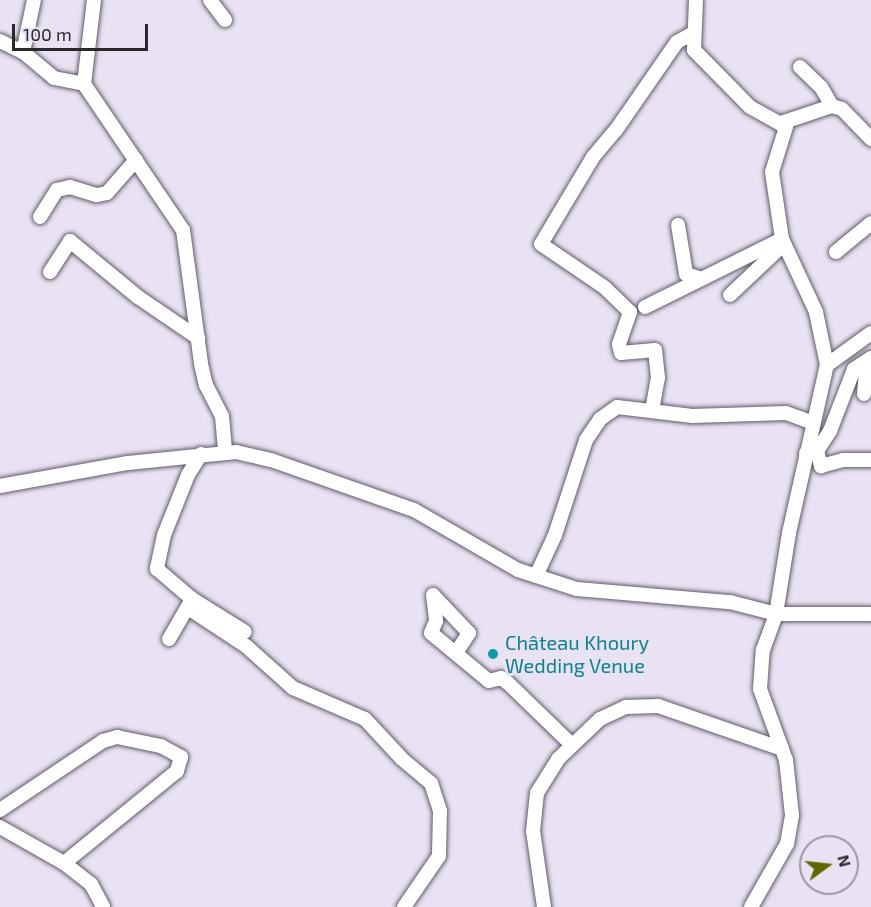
<!DOCTYPE html>
<html>
<head>
<meta charset="utf-8">
<style>
	body { margin:0 }
	#map { position:relative; width:871px; height:907px; overflow:hidden; background:#e8e2f2; font-family:"Exo 2",sans-serif }
	div>[style] { position:absolute }
	[style*='--x'] { left:calc(var(--x)*1px); top:calc(var(--y)*1px); width:calc(var(--w)*1px); rotate:calc(var(--a)*1deg) }
	.roads { filter:drop-shadow(0 0 2px #615b69) drop-shadow(0 0 2px #615b69) }
	.minor>* { height:14px; margin:-7px; padding:0 7px; transform-origin:7px; border-radius:7px; background:#fff }
	.dots>* { width:16px; height:16px; translate:-50% -50%; box-sizing:border-box; border:3px solid #e8e2f2; border-radius:50% }
	span { translate:-50% -50%; white-space:nowrap; text-align:center; line-height:1.15; -webkit-text-stroke:6px #e8e2f2; paint-order:stroke }
	.culture-label { font-size:20px; color:#0d838f }
	.left { translate:0 -50%; text-align:left }
	.north { position:absolute; left:799px; top:835px; width:60px; height:60px; box-sizing:border-box; background:#e8e2f2; border:2px solid #9c97a3; border-radius:50%; rotate:75deg; font-size:16px; font-weight:700; line-height:24px; text-align:center; color:#2a272d }
	.north::after { content:''; display:block; margin:auto; width:21px; height:27px; background:#606501; clip-path:polygon(50% 0,100% 100%,50% 72%,0 100%) }
	.scale { position:absolute; left:12px; top:24px; width:136px; height:27px; box-sizing:border-box; border:3px solid #2a272d; border-top:0; padding-left:8px; font-size:18px; line-height:21px; white-space:nowrap; color:#2a272d; -webkit-text-stroke:4px #e8e2f2; paint-order:stroke }
</style>
</head>
<body>
<div id="map">
	<div class="roads">
		<div class="minor">
			<div style="--x:94;--y:0;--w:85;--a:96.8"></div>
			<div style="--x:84;--y:84;--w:176;--a:55.9"></div>
			<div style="--x:183;--y:230;--w:135;--a:82.3"></div>
			<div style="--x:201;--y:364;--w:22;--a:77"></div>
			<div style="--x:206;--y:385;--w:35;--a:63"></div>
			<div style="--x:222;--y:416;--w:36;--a:85"></div>
			<div style="--x:210;--y:0;--w:25;--a:53"></div>
			<div style="--x:696;--y:0;--w:50;--a:92.3"></div>
			<div style="--x:694;--y:50;--w:80;--a:45.5"></div>
			<div style="--x:750;--y:107;--w:41;--a:29.1"></div>
			<div style="--x:786;--y:127;--w:47;--a:107.3"></div>
			<div style="--x:772;--y:172;--w:68;--a:81.5"></div>
			<div style="--x:782;--y:239;--w:81;--a:65"></div>
			<div style="--x:816;--y:312;--w:54;--a:78.3"></div>
			<div style="--x:0;--y:41;--w:25;--a:26"></div>
			<div style="--x:23;--y:52;--w:40;--a:40"></div>
			<div style="--x:54;--y:78;--w:31;--a:11"></div>
			<div style="--x:23;--y:52;--w:53;--a:-78.1"></div>
			<div style="--x:800;--y:67;--w:29;--a:44"></div>
			<div style="--x:821;--y:87;--w:22;--a:60"></div>
			<div style="--x:781;--y:123;--w:54;--a:-18.4"></div>
			<div style="--x:832;--y:106;--w:10;--a:17"></div>
			<div style="--x:842;--y:109;--w:42;--a:46"></div>
			<div style="--x:40;--y:217;--w:32;--a:-58"></div>
			<div style="--x:57;--y:190;--w:13;--a:-13"></div>
			<div style="--x:70;--y:187;--w:28;--a:17"></div>
			<div style="--x:97;--y:195;--w:10;--a:-11"></div>
			<div style="--x:107;--y:193;--w:44;--a:-48.7"></div>
			<div style="--x:678;--y:225;--w:50;--a:80.7"></div>
			<div style="--x:686;--y:274;--w:14;--a:17"></div>
			<div style="--x:836;--y:252;--w:45;--a:-39.6"></div>
			<div style="--x:50;--y:272;--w:37;--a:-57"></div>
			<div style="--x:70;--y:241;--w:88;--a:39.5"></div>
			<div style="--x:138;--y:297;--w:73;--a:34.3"></div>
			<div style="--x:730;--y:295;--w:74;--a:-43.4"></div>
			<div style="--x:645;--y:307;--w:153;--a:-26.4"></div>
			<div style="--x:864;--y:394;--w:23;--a:-85"></div>
			<div style="--x:866;--y:371;--w:9;--a:-58"></div>
			<div style="--x:652;--y:411;--w:34;--a:-80"></div>
			<div style="--x:658;--y:378;--w:28;--a:-96"></div>
			<div style="--x:655;--y:350;--w:34;--a:175"></div>
			<div style="--x:621;--y:353;--w:9;--a:-103"></div>
			<div style="--x:619;--y:344;--w:34;--a:-71"></div>
			<div style="--x:630;--y:312;--w:36;--a:-136"></div>
			<div style="--x:604;--y:287;--w:76;--a:-145.7"></div>
			<div style="--x:541;--y:244;--w:101;--a:-59.1"></div>
			<div style="--x:593;--y:157;--w:35;--a:-50"></div>
			<div style="--x:616;--y:130;--w:107;--a:-55.3"></div>
			<div style="--x:677;--y:42;--w:18;--a:-29"></div>
			<div style="--x:817;--y:451;--w:16;--a:75"></div>
			<div style="--x:821;--y:466;--w:23;--a:-15"></div>
			<div style="--x:843;--y:460;--w:28;--a:0"></div>
			<div style="--x:806;--y:453;--w:11;--a:-10"></div>
			<div style="--x:817;--y:451;--w:24;--a:-57"></div>
			<div style="--x:830;--y:431;--w:66;--a:-68.8"></div>
			<div style="--x:854;--y:369;--w:20;--a:-33"></div>
			<div style="--x:201;--y:454;--w:25;--a:122"></div>
			<div style="--x:188;--y:475;--w:65;--a:111.8"></div>
			<div style="--x:164;--y:535;--w:35;--a:102"></div>
			<div style="--x:157;--y:569;--w:46;--a:40.6"></div>
			<div style="--x:192;--y:599;--w:62;--a:31.9"></div>
			<div style="--x:0;--y:486;--w:130;--a:-10.2"></div>
			<div style="--x:128;--y:463;--w:109;--a:-5.8"></div>
			<div style="--x:236;--y:452;--w:36;--a:13"></div>
			<div style="--x:271;--y:460;--w:151;--a:19.3"></div>
			<div style="--x:414;--y:510;--w:120;--a:30"></div>
			<div style="--x:518;--y:570;--w:62;--a:17.9"></div>
			<div style="--x:577;--y:589;--w:154;--a:4.9"></div>
			<div style="--x:730;--y:602;--w:48;--a:14.6"></div>
			<div style="--x:776;--y:614;--w:95;--a:0"></div>
			<div style="--x:536;--y:576;--w:45;--a:-65.1"></div>
			<div style="--x:555;--y:535;--w:100;--a:-71.9"></div>
			<div style="--x:586;--y:440;--w:25;--a:-56"></div>
			<div style="--x:600;--y:419;--w:21;--a:-35"></div>
			<div style="--x:617;--y:407;--w:76;--a:6.8"></div>
			<div style="--x:692;--y:416;--w:94;--a:-1.8"></div>
			<div style="--x:786;--y:413;--w:29;--a:20"></div>
			<div style="--x:188;--y:608;--w:69;--a:33.2"></div>
			<div style="--x:246;--y:646;--w:63;--a:41.8"></div>
			<div style="--x:293;--y:688;--w:78;--a:23.3"></div>
			<div style="--x:365;--y:719;--w:54;--a:47.2"></div>
			<div style="--x:402;--y:759;--w:38;--a:40"></div>
			<div style="--x:431;--y:783;--w:29;--a:72"></div>
			<div style="--x:440;--y:811;--w:45;--a:91.3"></div>
			<div style="--x:439;--y:856;--w:62;--a:124.5"></div>
			<div style="--x:169;--y:639;--w:44;--a:-59.9"></div>
			<div style="--x:456;--y:653;--w:24;--a:-57"></div>
			<div style="--x:469;--y:633;--w:52;--a:-133.5"></div>
			<div style="--x:433;--y:595;--w:26;--a:83"></div>
			<div style="--x:436;--y:621;--w:13;--a:113"></div>
			<div style="--x:431;--y:633;--w:75;--a:39.6"></div>
			<div style="--x:489;--y:681;--w:12;--a:-14"></div>
			<div style="--x:501;--y:678;--w:9;--a:36"></div>
			<div style="--x:508;--y:683;--w:88;--a:44.1"></div>
			<div style="--x:0;--y:810;--w:124;--a:-33.8"></div>
			<div style="--x:103;--y:741;--w:15;--a:-16"></div>
			<div style="--x:117;--y:737;--w:45;--a:11.6"></div>
			<div style="--x:161;--y:746;--w:23;--a:29"></div>
			<div style="--x:181;--y:757;--w:15;--a:106"></div>
			<div style="--x:177;--y:771;--w:146;--a:140.8"></div>
			<div style="--x:0;--y:827;--w:73;--a:29.4"></div>
			<div style="--x:64;--y:863;--w:34;--a:38"></div>
			<div style="--x:91;--y:884;--w:26;--a:62"></div>
			<div style="--x:544;--y:907;--w:77;--a:-98.2"></div>
			<div style="--x:533;--y:831;--w:38;--a:-84"></div>
			<div style="--x:537;--y:793;--w:40;--a:-58"></div>
			<div style="--x:558;--y:759;--w:58;--a:-43.6"></div>
			<div style="--x:600;--y:719;--w:29;--a:-25"></div>
			<div style="--x:626;--y:707;--w:32;--a:-2"></div>
			<div style="--x:658;--y:706;--w:131;--a:19.1"></div>
			<div style="--x:751;--y:907;--w:73;--a:-60.3"></div>
			<div style="--x:787;--y:844;--w:29;--a:-80"></div>
			<div style="--x:792;--y:815;--w:55;--a:-96.2"></div>
			<div style="--x:786;--y:760;--w:76;--a:-110.1"></div>
			<div style="--x:760;--y:689;--w:39;--a:-86"></div>
			<div style="--x:763;--y:650;--w:38;--a:-70"></div>
			<div style="--x:776;--y:614;--w:82;--a:-80.9"></div>
			<div style="--x:789;--y:533;--w:172;--a:-77.3"></div>
			<div style="--x:827;--y:365;--w:54;--a:-36"></div>
		</div>
	</div>
	<div class="dots">
		<div style="left:493px;top:654px;background:#0f9aa8"></div>
	</div>
	<div class="culture-label">
		<span class="left" style="left:505px;top:654px">Château Khoury<br>Wedding Venue</span>
	</div>
	<div class="north">N</div>
	<div class="scale">100 m</div>
</div>
</body>
</html>
